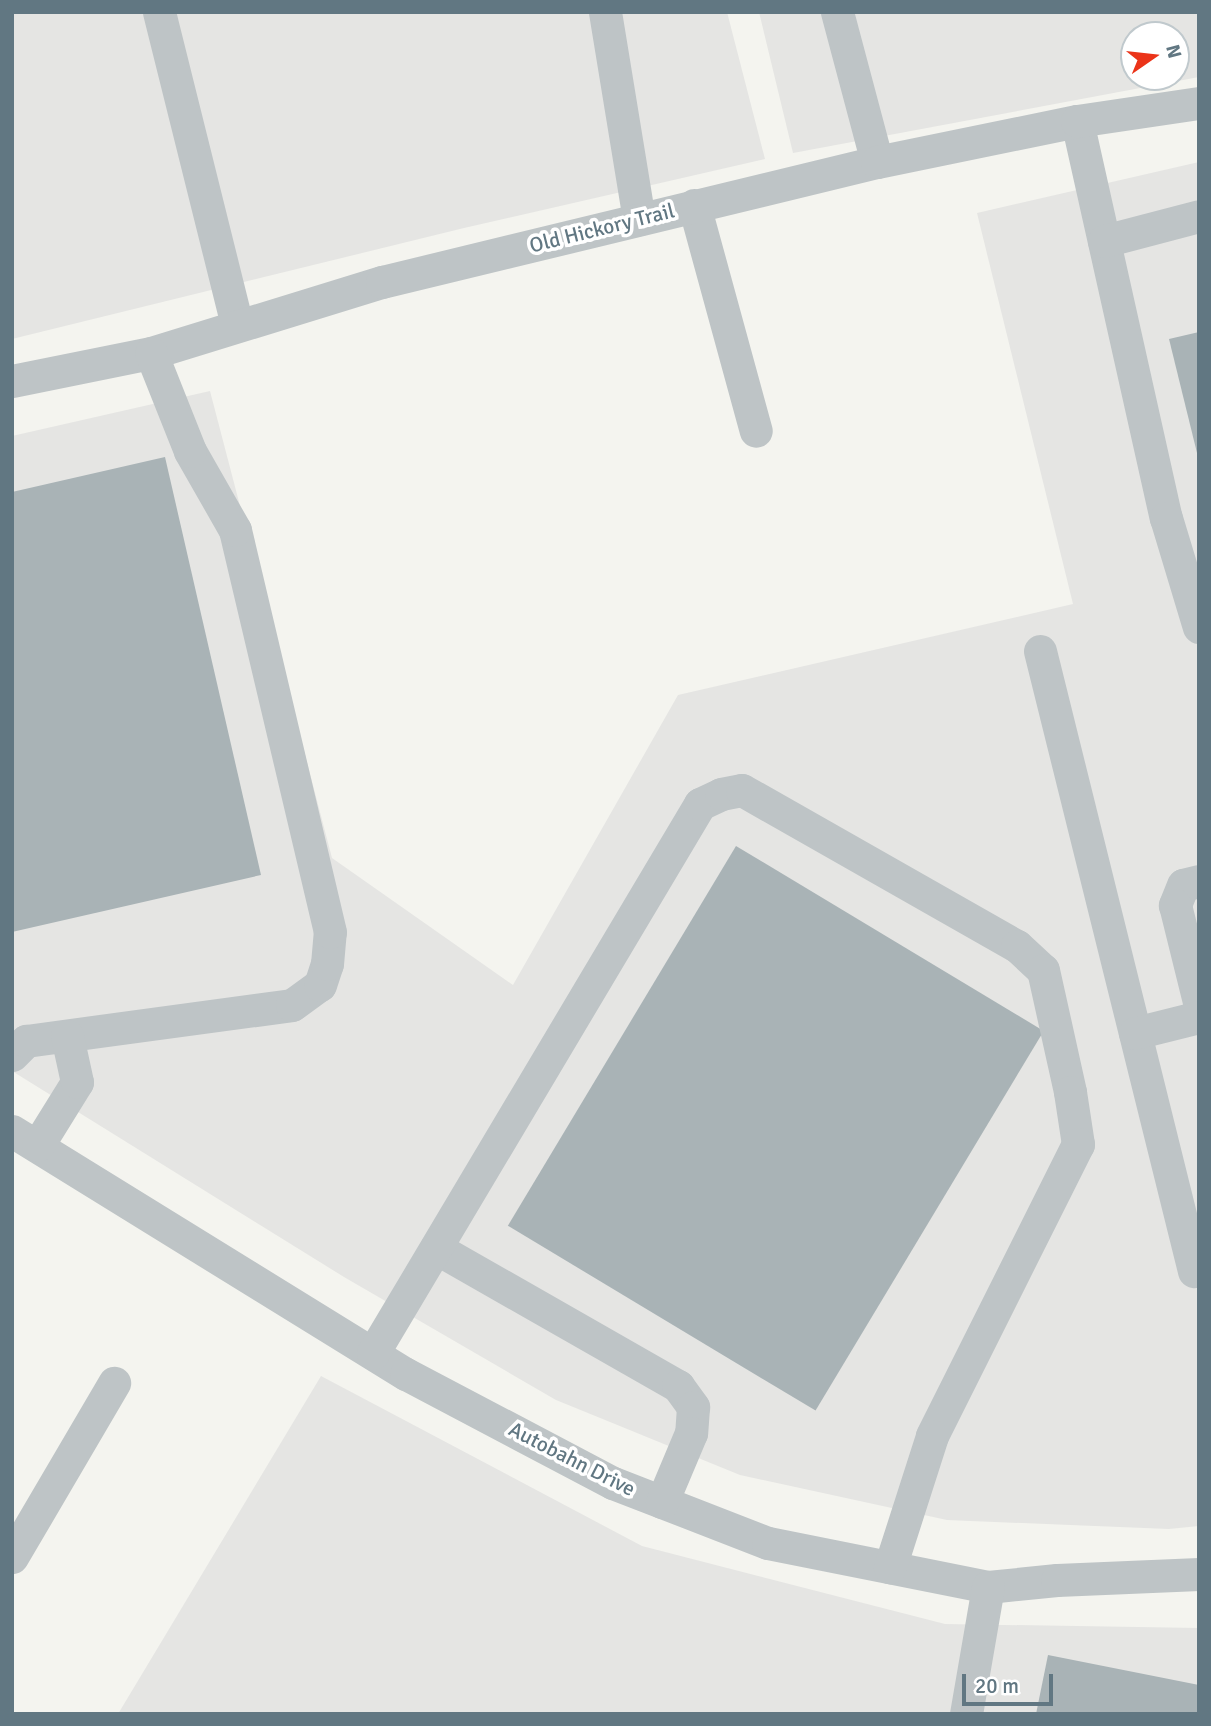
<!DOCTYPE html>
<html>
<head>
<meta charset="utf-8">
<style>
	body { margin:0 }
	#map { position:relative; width:1211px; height:1726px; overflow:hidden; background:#f4f4ef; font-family:Signika,sans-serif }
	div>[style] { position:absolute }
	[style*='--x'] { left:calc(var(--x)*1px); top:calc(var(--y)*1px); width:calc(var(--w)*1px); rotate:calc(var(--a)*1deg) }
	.built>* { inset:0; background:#e5e5e3 }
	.building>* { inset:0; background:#a9b3b6; transform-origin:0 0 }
	.minor>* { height:33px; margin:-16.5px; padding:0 16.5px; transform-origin:16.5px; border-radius:16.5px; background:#bec4c6 }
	span { translate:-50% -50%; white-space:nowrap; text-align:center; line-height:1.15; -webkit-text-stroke:7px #fff; paint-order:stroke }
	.street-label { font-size:21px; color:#617782 }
	.frame { position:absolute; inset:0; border:14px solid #617782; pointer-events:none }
	.north { position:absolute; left:1120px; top:21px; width:70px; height:70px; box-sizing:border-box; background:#fff; border:2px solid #c0c9cd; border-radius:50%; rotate:76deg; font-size:19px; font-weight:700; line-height:28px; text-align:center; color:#617782 }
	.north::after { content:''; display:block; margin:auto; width:24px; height:32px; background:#eb3419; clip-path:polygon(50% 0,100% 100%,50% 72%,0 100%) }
	.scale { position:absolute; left:962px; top:1674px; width:91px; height:32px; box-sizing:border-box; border:4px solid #617782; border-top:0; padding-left:9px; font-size:21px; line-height:24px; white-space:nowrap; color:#617782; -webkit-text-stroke:5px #fff; paint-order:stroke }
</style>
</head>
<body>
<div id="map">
	<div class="built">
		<div style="clip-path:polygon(12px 12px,727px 12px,765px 159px,464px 228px,12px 339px)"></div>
		<div style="clip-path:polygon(evenodd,759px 12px,1199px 12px,1199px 77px,793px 153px,759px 12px,1134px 35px,1176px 35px,1176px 77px,1134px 77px,1134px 35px)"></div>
		<div style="clip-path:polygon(1199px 162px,1199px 1526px,1169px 1529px,947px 1520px,740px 1475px,556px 1400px,344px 1277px,12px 1071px,12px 436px,210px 391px,332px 858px,513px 985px,678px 695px,1073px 604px,977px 213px)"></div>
		<div style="clip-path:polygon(321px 1376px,642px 1546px,945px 1624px,1199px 1628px,1199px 1714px,118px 1714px)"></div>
	</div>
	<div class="building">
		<div style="clip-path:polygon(1199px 332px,1199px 457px,1198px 457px,1169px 339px)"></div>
		<div style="clip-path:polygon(165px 457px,261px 875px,12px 932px,12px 492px)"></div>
		<div style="left:736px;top:846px;width:359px;height:443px;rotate:31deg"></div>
		<div style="clip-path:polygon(1048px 1655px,1199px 1685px,1199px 1714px,1036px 1714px)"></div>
	</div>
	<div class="minor">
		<div style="--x:159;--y:12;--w:323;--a:76"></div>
		<div style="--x:605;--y:12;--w:210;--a:80.7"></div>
		<div style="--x:837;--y:12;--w:155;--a:75.1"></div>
		<div style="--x:1077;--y:121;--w:407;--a:77.4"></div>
		<div style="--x:1166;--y:518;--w:114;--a:73.2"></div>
		<div style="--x:694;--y:205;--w:234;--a:74.7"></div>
		<div style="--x:1104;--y:241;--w:98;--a:-14.7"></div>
		<div style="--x:12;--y:381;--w:142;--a:-11.4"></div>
		<div style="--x:151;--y:353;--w:242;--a:-17.1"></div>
		<div style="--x:382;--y:282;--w:509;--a:-13.63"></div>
		<div style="--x:877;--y:162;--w:204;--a:-11.6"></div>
		<div style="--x:1077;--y:121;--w:123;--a:-8.4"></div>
		<div style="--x:1040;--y:651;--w:639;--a:76.05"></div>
		<div style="--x:1199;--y:881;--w:16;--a:166"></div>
		<div style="--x:1183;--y:885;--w:22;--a:112"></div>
		<div style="--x:1175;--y:905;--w:100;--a:76.1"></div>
		<div style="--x:1135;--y:1033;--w:66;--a:-14"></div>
		<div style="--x:12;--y:1055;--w:20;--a:-45"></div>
		<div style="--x:26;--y:1041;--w:268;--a:-7.7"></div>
		<div style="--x:292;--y:1005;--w:34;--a:-36"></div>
		<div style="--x:320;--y:985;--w:22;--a:-72"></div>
		<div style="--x:327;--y:964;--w:32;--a:-85"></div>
		<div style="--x:330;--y:932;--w:413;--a:-103.3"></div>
		<div style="--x:235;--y:530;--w:91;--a:-119.7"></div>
		<div style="--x:190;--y:451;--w:105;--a:-111.7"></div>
		<div style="--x:12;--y:1131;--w:463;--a:31.7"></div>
		<div style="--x:406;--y:1374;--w:234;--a:27.8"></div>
		<div style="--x:613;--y:1483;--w:166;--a:21.2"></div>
		<div style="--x:768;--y:1543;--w:224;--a:11.3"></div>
		<div style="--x:988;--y:1587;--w:69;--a:-5.8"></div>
		<div style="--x:1057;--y:1580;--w:142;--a:-2.4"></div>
		<div style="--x:38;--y:1145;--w:74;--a:-58.2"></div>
		<div style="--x:77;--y:1082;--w:47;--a:-102.3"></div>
		<div style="--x:436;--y:1248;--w:279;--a:29.7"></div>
		<div style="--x:678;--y:1386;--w:26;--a:54"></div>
		<div style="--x:693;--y:1407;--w:26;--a:94"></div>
		<div style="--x:691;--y:1433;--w:75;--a:112.8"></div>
		<div style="--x:373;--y:1353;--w:639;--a:-59.22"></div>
		<div style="--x:700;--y:804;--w:23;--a:-25"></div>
		<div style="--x:721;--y:794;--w:21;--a:-11"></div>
		<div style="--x:742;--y:790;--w:316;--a:29.6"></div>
		<div style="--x:1017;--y:946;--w:35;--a:43"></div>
		<div style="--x:1043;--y:970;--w:125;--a:77.5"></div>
		<div style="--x:1070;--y:1092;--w:53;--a:81.3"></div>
		<div style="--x:1078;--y:1144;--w:326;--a:116.6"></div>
		<div style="--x:932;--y:1436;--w:138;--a:107.8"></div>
		<div style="--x:12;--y:1557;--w:202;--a:-59.6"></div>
		<div style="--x:966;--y:1714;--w:129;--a:-80.2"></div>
	</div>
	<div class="street-label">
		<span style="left:602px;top:228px;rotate:-14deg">Old Hickory Trail</span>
		<span style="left:572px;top:1459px;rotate:27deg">Autobahn Drive</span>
	</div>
	<div class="frame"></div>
	<div class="north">N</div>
	<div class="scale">20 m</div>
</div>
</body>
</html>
